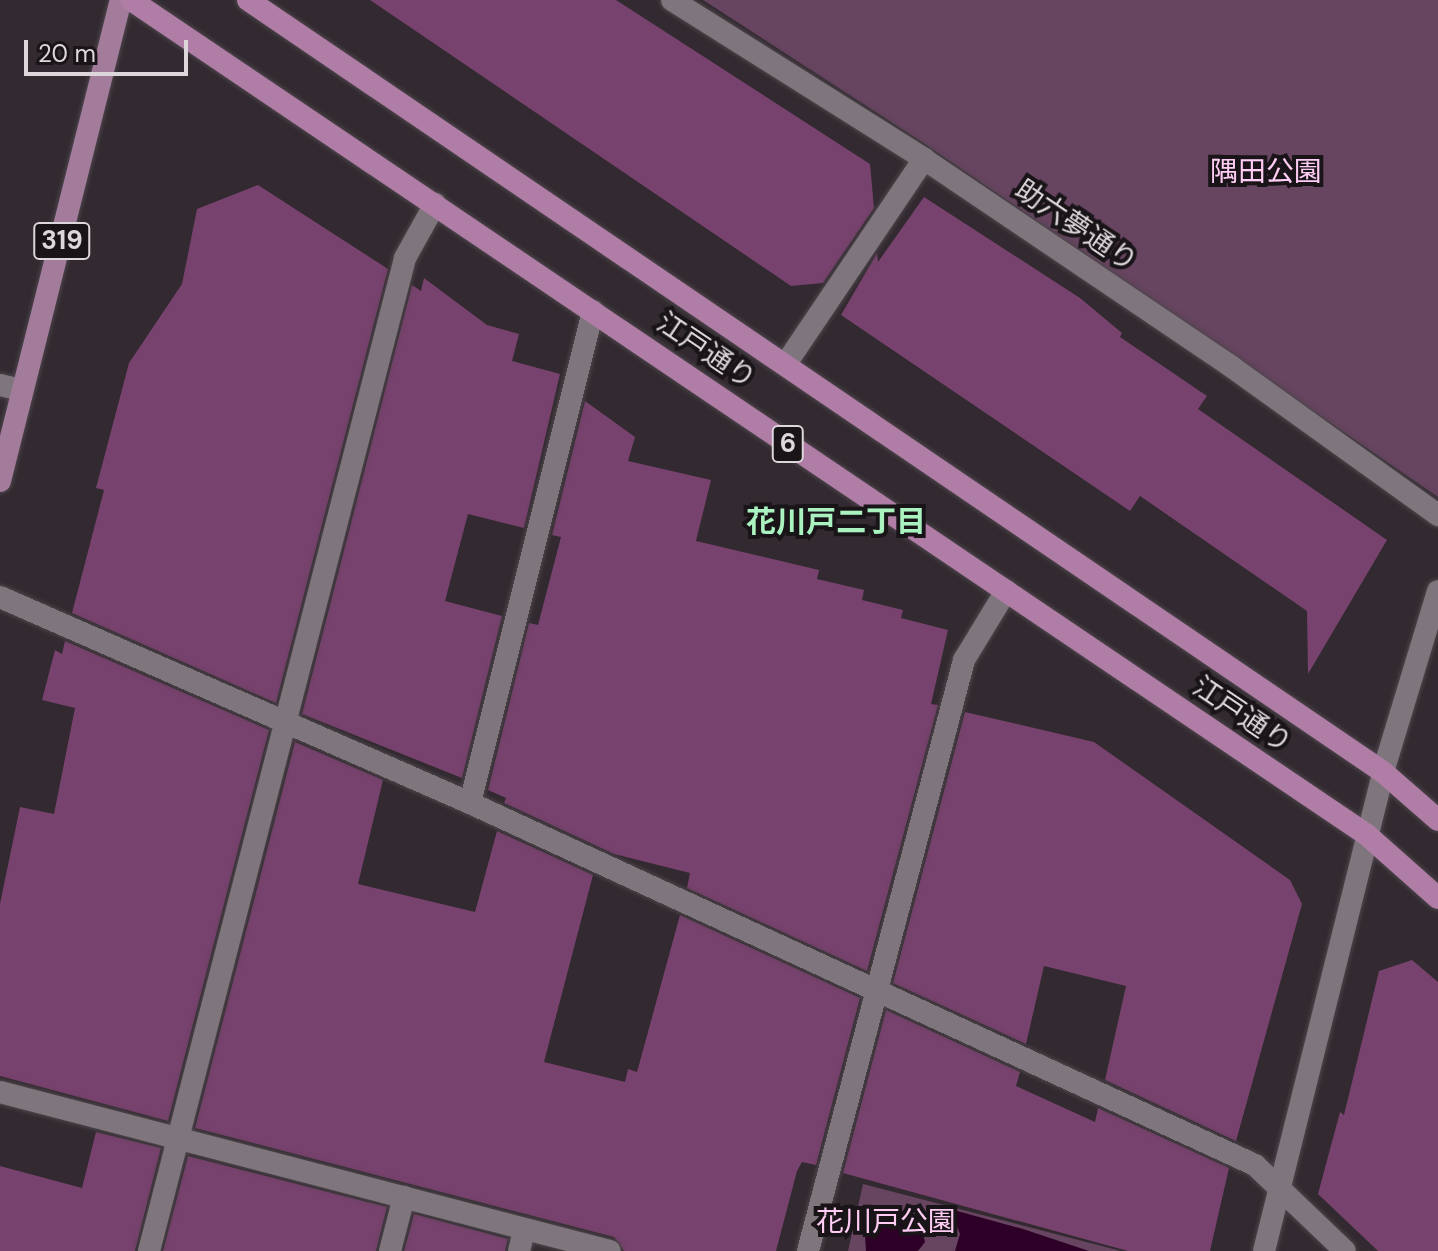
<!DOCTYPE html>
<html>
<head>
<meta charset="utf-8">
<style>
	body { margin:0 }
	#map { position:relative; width:1438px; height:1251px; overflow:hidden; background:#322a30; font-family:"DM Sans","Noto Sans JP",sans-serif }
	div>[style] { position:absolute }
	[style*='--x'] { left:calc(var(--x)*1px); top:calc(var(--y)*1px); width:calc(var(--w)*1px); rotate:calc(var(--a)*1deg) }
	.green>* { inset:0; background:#674460 }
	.water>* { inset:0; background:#2e0028 }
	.building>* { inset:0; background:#77426d }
	.roads { filter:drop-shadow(0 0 2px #4d454b) drop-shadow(0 0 2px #4d454b) }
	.minor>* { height:22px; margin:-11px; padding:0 11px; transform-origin:11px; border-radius:11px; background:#7f757c }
	.primary>* { height:22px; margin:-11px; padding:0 11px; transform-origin:11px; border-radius:11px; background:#a37b9b }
	.trunk>* { height:22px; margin:-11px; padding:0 11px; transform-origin:11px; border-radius:11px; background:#af7da5 }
	span { translate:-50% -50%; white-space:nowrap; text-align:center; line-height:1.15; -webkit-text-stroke:8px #181417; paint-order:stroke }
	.shield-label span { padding:2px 6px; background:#181417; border:2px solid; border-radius:6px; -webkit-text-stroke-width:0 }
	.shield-label { font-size:26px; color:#ddd7db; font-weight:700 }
	.park-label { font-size:28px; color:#ffcdf4 }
	.street-label { font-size:28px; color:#ddd7db }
	.neighbourhood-label { font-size:30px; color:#aaf3c1; font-weight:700 }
	.scale { position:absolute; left:24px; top:40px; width:164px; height:36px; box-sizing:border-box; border:4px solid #ddd7db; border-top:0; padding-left:10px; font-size:24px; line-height:28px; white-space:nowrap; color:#ddd7db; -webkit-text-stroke:6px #181417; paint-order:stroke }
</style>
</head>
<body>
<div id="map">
	<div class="green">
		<div style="clip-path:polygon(703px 0,1438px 0,1438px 497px,922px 142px)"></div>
		<div style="clip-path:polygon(863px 1184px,1121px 1251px,848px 1251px)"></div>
	</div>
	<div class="water">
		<div style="clip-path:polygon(950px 1209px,1023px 1229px,1089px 1251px,955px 1251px,960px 1234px)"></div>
		<div style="clip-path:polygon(903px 1211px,920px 1224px,925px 1242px,918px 1251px,866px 1251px,865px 1235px)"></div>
	</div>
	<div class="building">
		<div style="clip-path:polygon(370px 0,616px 0,870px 164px,874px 208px,823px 283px,791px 286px)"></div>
		<div style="clip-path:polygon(258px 185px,388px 269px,276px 703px,72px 613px,104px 490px,96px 488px,129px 363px,182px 284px,197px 209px)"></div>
		<div style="clip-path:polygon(924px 197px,1080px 298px,1122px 333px,1120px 337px,1207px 396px,1198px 409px,1387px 540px,1308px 674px,1307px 611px,1140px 496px,1130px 511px,841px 315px,877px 253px,878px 262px)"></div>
		<div style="clip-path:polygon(424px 278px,487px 325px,519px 334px,512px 361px,560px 374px,524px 528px,468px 514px,445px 601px,502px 616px,462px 778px,302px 714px,412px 285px,421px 291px)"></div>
		<div style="clip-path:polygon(585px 401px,635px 437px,628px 461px,711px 480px,696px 541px,819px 570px,817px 579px,864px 590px,862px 600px,903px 610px,901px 618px,948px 630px,931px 704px,938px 705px,867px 971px,687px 888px,690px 873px,614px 854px,504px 803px,506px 798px,488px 790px,529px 623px,538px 625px,561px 537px,552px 535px)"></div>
		<div style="clip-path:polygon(65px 641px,269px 730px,168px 1121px,0 1076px,0 904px,20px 807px,54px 814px,75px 708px,42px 700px,55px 650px,62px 654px)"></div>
		<div style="clip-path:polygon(965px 712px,1094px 742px,1290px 880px,1302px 904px,1236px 1141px,1105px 1080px,1126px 986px,1044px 966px,1026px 1044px,893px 983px)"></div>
		<div style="clip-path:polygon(295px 742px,383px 780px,358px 884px,475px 912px,497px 831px,593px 875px,544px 1062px,625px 1082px,628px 1069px,637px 1072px,680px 915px,860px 998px,816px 1165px,802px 1162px,797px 1171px,776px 1251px,624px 1251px,614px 1237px,195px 1128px)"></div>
		<div style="clip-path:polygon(1412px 960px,1438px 982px,1438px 1251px,1378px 1251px,1318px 1194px,1340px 1112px,1344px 1115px,1379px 971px)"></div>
		<div style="clip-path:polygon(886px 1010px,1020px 1072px,1016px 1086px,1095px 1122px,1098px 1108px,1229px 1168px,1210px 1251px,1128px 1251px,843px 1173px)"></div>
		<div style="clip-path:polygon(96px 1132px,161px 1148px,135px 1251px,0 1251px,0 1166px,82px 1188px)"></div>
		<div style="clip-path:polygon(188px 1156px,387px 1207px,376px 1251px,163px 1251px)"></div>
		<div style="clip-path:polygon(414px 1214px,508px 1239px,505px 1251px,404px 1251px)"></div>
	</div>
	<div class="roads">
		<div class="minor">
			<div style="--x:672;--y:0;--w:298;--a:32.2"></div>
			<div style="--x:924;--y:159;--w:372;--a:34"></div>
			<div style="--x:1232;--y:367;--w:254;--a:35.7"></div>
			<div style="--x:785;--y:365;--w:249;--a:-56"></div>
			<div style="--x:0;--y:385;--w:22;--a:13"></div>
			<div style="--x:0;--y:597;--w:513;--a:23.67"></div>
			<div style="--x:470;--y:803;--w:864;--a:24.76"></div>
			<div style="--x:1255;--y:1165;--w:124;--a:43.7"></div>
			<div style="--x:470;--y:803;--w:507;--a:-75.96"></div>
			<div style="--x:0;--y:1092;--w:630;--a:14.61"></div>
			<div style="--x:149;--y:1251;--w:1025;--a:-75.54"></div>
			<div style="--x:405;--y:258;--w:62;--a:-60.9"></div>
			<div style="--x:390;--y:1251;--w:56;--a:-75.5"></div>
			<div style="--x:519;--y:1251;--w:21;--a:-76"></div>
			<div style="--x:808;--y:1251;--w:611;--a:-75.21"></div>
			<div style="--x:964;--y:660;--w:81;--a:-58.7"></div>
			<div style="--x:1264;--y:1251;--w:494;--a:-76"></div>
			<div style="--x:1383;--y:772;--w:189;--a:-73.1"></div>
		</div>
		<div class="primary">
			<div style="--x:0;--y:481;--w:496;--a:-75.9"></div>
		</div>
		<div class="trunk">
			<div style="--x:131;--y:0;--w:1492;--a:34.04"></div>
			<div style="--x:1367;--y:835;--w:95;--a:41.6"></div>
			<div style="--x:248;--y:0;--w:1373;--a:34.22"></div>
			<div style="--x:1383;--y:772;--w:73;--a:41.1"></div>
		</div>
	</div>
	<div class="shield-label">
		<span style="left:62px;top:241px">319</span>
		<span style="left:788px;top:444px">6</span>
	</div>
	<div class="park-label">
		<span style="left:1266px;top:172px">隅田公園</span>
		<span style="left:886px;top:1222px">花川戸公園</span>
	</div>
	<div class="street-label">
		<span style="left:1076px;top:226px;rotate:34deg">助六夢通り</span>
		<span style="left:706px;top:351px;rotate:34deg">江戸通り</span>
		<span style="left:1242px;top:715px;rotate:34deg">江戸通り</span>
	</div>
	<div class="neighbourhood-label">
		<span style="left:836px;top:522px">花川戸二丁目</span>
	</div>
	<div class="scale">20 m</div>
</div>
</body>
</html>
